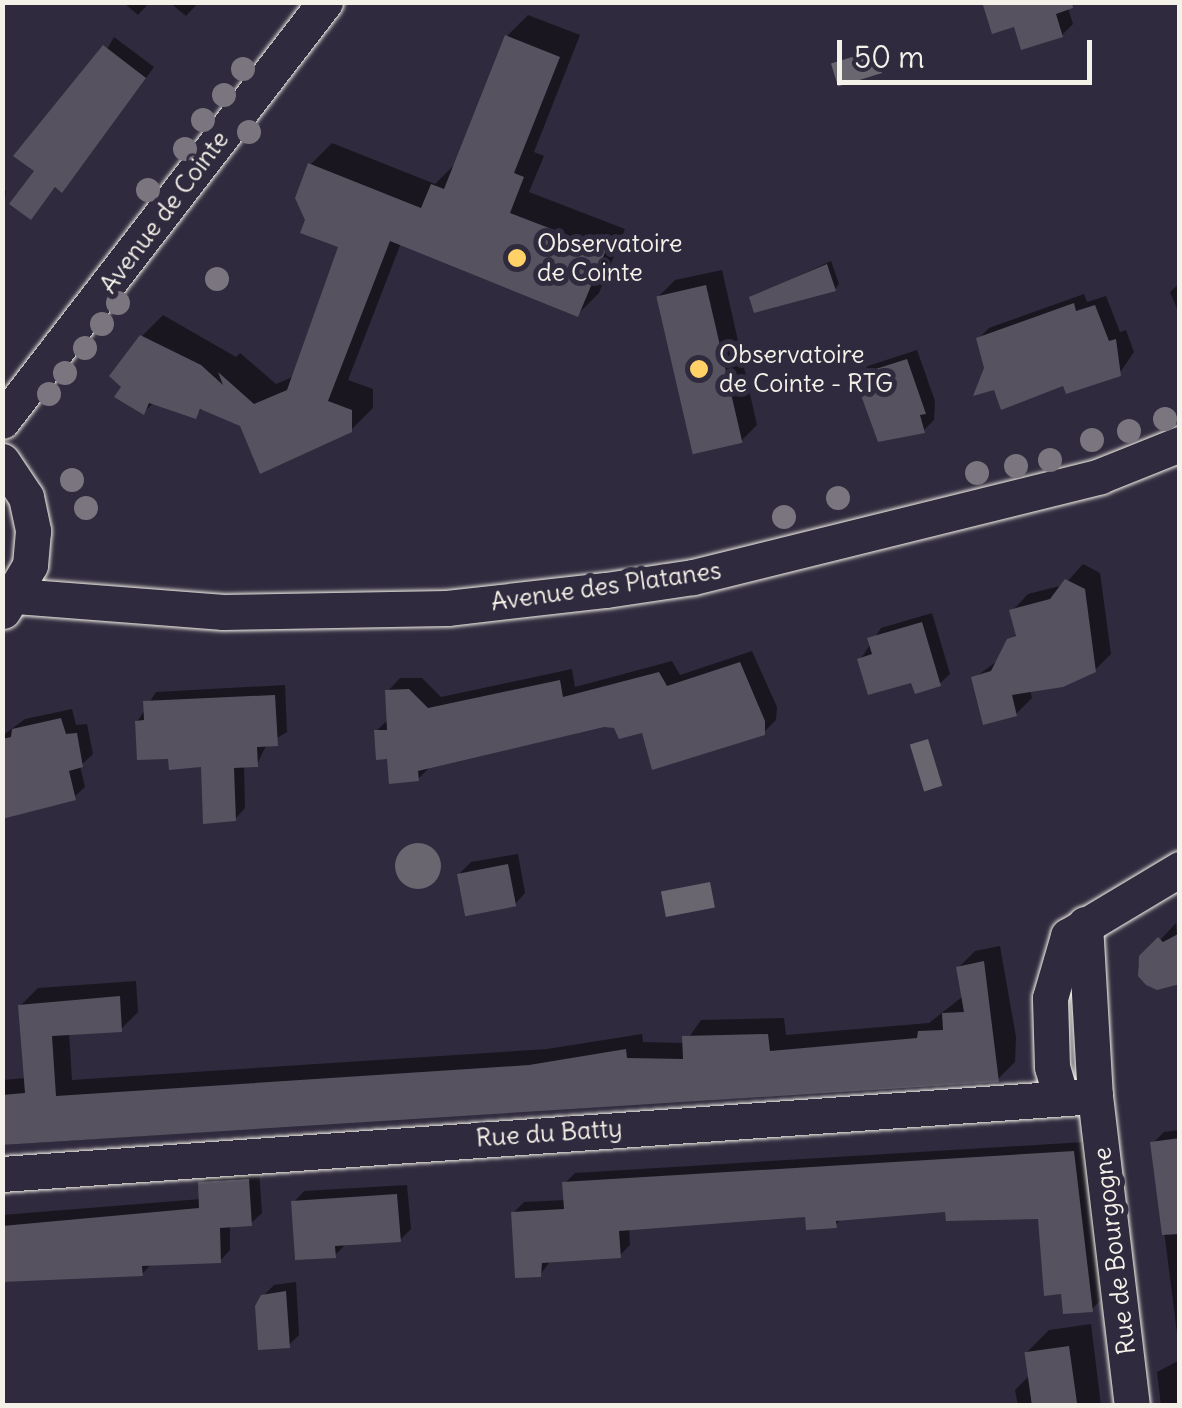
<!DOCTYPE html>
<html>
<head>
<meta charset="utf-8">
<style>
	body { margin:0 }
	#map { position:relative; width:1182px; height:1408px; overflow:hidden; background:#2f2a3d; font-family:Delius,sans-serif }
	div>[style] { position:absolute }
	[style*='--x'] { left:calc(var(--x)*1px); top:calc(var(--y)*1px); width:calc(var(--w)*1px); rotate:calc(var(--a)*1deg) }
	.water>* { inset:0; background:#6a6670; transform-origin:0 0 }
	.round { border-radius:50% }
	.shadow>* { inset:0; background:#0007 }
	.building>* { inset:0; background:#56525f; transform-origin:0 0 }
	.roads { filter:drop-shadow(0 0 2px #f4f1e8) drop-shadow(0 0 2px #f4f1e8) }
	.minor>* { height:35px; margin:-17.5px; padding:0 17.5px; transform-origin:17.5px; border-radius:17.5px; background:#2f2a3d }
	.trees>* { width:24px; height:24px; margin:-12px; border-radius:50%; background:#7a757e }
	.dots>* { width:28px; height:28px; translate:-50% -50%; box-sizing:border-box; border:5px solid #2f2a3d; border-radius:50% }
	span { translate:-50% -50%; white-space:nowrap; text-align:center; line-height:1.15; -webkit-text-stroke:10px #2f2a3d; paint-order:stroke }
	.street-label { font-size:25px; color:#f4f1e8 }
	.poi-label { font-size:25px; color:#f4f1e8 }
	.left { translate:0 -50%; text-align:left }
	.frame { position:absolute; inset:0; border:5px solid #f4f1e8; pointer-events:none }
	.scale { position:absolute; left:837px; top:40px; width:255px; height:45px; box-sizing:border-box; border:5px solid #f4f1e8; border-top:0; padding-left:12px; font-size:30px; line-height:35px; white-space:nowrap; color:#f4f1e8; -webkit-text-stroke:8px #2f2a3d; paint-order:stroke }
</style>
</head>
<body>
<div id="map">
	<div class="water">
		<div style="left:875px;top:50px;width:24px;height:46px;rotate:73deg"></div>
		<div style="left:928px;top:739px;width:49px;height:19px;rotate:73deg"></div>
		<div class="round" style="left:395px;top:843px;width:46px;height:46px"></div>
		<div style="left:710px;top:882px;width:26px;height:50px;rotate:79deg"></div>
	</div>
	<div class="shadow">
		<div style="clip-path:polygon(123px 2px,150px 2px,138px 15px)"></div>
		<div style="clip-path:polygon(169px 2px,199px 2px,186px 16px)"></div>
		<div style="clip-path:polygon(982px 2px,1066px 2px,1073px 24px,1062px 35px,1015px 24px,993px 31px)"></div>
		<div style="clip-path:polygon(528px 15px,580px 35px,534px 152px,544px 156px,529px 192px,625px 229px,599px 293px,577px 315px,401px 243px,348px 380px,373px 389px,373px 408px,351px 430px,242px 425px,203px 408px,195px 416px,154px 402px,144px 412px,142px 336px,163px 315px,236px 357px,240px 353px,276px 384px,295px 376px,341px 246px,308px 220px,311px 164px,332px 143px,435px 184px,455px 164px,507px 36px)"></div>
		<div style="clip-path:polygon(114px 37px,154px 67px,72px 179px,57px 185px,31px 217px,37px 171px)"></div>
		<div style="clip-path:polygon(2px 190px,6px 191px,2px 222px)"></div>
		<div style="clip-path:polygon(831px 261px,839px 284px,835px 289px,752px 298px)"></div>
		<div style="clip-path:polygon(722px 270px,757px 425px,741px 441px,659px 296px,675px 280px)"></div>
		<div style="clip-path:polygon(1180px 283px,1180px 316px,1170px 292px)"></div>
		<div style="clip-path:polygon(1084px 294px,1087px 302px,1106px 296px,1120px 332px,1126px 330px,1134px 352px,1119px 374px,1064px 383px,987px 368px,978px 339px,989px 328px)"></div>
		<div style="clip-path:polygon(917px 350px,935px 401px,934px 420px,924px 430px,857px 377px,868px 366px)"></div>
		<div style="clip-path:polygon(1083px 564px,1100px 573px,1111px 654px,1095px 670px,1030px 690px,1032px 698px,1016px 714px,974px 678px,1000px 659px,1017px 633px,1012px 611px,1028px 594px,1064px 585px)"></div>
		<div style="clip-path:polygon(932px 613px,950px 674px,939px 684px,860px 660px,881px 628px)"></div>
		<div style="clip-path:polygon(752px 651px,777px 707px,776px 720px,763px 733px,604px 724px,431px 766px,418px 779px,390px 757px,376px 731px,389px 719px,388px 691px,400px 678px,422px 678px,441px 697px,572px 669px,575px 687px,672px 661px,680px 675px)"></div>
		<div style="clip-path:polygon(285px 685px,287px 732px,267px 744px,257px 764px,244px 765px,245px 808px,235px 819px,203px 765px,171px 756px,137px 722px,156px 692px)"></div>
		<div style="clip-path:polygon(72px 709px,76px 725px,87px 724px,93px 754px,80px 766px,85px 787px,74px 797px,2px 816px,2px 736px,25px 719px)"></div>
		<div style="clip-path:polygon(518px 854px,525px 893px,515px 904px,460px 873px,471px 862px)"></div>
		<div style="clip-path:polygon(1176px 923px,1180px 981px,1140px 975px,1138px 964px)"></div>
		<div style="clip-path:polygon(1000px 946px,1016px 1037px,1015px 1062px,998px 1079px,2px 1145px,2px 1080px,26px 1078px,21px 1005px,38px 988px,136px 981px,138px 1012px,121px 1029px,69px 1032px,72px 1080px,547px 1049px,642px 1034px,643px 1042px,685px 1043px,701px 1020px,784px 1018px,786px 1035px,929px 1023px,962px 997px,958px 968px,975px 951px)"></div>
		<div style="clip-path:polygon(1180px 1130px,1180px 1357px,1153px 1143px,1164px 1132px)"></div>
		<div style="clip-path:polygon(1084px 1142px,1103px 1298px,1092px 1309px,1064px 1292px,1040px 1217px,948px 1210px,843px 1218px,835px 1225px,807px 1214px,629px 1228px,630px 1245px,620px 1255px,551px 1260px,540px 1275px,513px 1213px,524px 1202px,566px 1200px,565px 1183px,575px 1173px)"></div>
		<div style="clip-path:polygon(259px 1169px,262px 1213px,251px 1223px,230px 1225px,230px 1250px,220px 1261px,152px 1263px,142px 1274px,2px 1280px,2px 1215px,201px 1199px,201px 1183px,211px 1172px)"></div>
		<div style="clip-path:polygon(407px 1185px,411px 1229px,400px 1240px,347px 1243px,335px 1255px,294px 1202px,304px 1191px)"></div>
		<div style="clip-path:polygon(296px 1282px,299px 1335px,289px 1345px,263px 1296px,274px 1285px)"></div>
		<div style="clip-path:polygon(1091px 1324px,1101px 1406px,1018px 1406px,1015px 1390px,1029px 1376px,1026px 1353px,1049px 1330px)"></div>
		<div style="clip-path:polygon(1180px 1360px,1180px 1406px,1161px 1406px,1157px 1372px)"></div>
	</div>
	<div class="building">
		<div style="clip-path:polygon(982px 2px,1072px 2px,1073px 8px,1056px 14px,1063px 37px,1021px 50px,1014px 27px,992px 34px)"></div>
		<div style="clip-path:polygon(505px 35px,560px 57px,514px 173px,524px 177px,510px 213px,606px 250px,578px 317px,390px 241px,328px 401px,352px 410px,352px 432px,260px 474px,240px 426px,200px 409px,196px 419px,149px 403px,144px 415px,114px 397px,121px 387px,109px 376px,140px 335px,201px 365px,223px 385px,218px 372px,254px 404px,287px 390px,338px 247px,300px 233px,305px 220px,295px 198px,308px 163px,421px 208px,431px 184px,444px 189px)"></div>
		<div style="clip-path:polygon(103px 45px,146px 78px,62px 193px,55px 187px,31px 220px,9px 204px,34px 171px,13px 156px)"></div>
		<div style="clip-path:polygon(827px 264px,836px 291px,754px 313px,749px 297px)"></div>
		<div style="left:706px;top:285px;width:162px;height:51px;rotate:77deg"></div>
		<div style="clip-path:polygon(1074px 303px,1076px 311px,1095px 305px,1109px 341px,1116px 339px,1121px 376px,1066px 394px,1063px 386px,1001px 410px,994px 390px,973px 396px,984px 368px,976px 338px)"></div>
		<div style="clip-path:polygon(907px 359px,926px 414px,920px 415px,925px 433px,878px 442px,854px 376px)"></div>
		<div style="clip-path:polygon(1065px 579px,1085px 589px,1096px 672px,1063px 687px,1012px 695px,1017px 716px,983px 725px,971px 677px,991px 671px,1007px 639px,1016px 636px,1009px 610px,1050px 599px)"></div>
		<div style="clip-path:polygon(922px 622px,941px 686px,915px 694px,911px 683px,868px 695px,857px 659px,872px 654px,867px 638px)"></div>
		<div style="clip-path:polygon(740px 662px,765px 721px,765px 735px,652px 770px,642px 733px,619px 739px,614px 728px,604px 727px,418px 771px,419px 781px,389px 784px,387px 759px,376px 760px,374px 730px,387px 730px,385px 690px,409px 689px,428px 708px,560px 680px,563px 697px,659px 672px,667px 686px)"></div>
		<div style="clip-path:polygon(275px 695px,278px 746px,257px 747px,258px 767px,234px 768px,236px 821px,203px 824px,201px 767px,169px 770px,168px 759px,137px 760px,135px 721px,144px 720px,143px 701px)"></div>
		<div style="clip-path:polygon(61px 718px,66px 734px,77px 733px,83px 767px,69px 771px,76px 800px,2px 819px,2px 739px,11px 737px,12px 729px)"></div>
		<div style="left:508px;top:864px;width:43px;height:52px;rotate:79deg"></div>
		<div style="clip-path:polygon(1180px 933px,1180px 984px,1157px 990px,1146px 985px,1138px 976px,1139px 956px,1158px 937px,1163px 942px)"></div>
		<div style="clip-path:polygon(984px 961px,999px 1082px,2px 1145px,2px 1095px,25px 1093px,18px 1005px,120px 996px,122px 1032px,52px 1036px,56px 1096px,529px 1065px,626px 1049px,627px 1058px,683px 1059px,682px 1036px,768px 1034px,770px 1051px,917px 1038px,918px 1031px,943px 1030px,942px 1013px,964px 1012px,956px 967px)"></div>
		<div style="clip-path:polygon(1180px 1138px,1180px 1234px,1162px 1235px,1150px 1142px)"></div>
		<div style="clip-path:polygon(1074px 1151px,1093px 1312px,1063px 1314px,1061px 1294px,1044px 1296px,1038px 1219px,946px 1221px,945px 1212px,836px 1221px,837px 1228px,806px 1230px,805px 1217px,619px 1231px,621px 1258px,542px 1263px,541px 1277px,515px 1278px,511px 1212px,564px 1209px,562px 1182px)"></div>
		<div style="clip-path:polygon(249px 1179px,252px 1226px,220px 1228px,221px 1263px,142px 1266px,143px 1276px,2px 1282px,2px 1226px,199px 1208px,198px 1182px)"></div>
		<div style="clip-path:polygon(397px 1194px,401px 1242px,335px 1246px,336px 1258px,295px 1260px,291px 1201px)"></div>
		<div style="clip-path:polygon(286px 1291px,290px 1348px,258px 1350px,255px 1306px,261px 1295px)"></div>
		<div style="left:1069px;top:1346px;width:61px;height:45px;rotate:82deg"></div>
	</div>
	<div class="roads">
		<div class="minor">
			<div style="--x:2;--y:421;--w:529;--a:-52.37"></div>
			<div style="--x:2;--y:461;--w:43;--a:56.3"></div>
			<div style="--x:26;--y:497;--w:35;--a:78"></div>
			<div style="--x:33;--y:531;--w:34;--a:95"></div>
			<div style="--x:30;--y:565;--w:53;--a:120.4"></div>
			<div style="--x:16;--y:596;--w:208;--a:4.4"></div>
			<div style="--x:223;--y:612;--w:224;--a:-1"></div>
			<div style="--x:447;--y:608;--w:160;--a:-6.5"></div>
			<div style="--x:606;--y:590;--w:88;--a:-8.5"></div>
			<div style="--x:693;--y:577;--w:419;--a:-13.9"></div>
			<div style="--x:1100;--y:476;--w:86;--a:-21.8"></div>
			<div style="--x:1085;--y:924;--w:172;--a:86.7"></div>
			<div style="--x:1095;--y:1096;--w:312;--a:83.2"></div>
			<div style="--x:1061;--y:1098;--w:32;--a:-106"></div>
			<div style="--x:1052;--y:1067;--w:69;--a:-91.7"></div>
			<div style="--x:1050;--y:998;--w:65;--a:-73.8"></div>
			<div style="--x:1068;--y:936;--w:131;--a:-30.9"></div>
			<div style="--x:2;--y:1174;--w:1096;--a:-4.08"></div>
		</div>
	</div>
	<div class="trees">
		<div style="left:243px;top:69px"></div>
		<div style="left:224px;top:95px"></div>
		<div style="left:203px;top:120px"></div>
		<div style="left:249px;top:132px"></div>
		<div style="left:185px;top:149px"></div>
		<div style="left:148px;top:190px"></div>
		<div style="left:217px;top:279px"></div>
		<div style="left:118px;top:303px"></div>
		<div style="left:102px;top:324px"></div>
		<div style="left:85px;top:348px"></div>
		<div style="left:65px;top:373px"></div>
		<div style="left:49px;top:394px"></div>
		<div style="left:1165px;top:419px"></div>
		<div style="left:1129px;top:431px"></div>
		<div style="left:1092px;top:440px"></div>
		<div style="left:1050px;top:460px"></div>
		<div style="left:1016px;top:466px"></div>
		<div style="left:977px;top:473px"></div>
		<div style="left:72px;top:480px"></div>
		<div style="left:838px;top:498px"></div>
		<div style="left:86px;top:508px"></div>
		<div style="left:784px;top:517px"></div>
	</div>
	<div class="dots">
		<div style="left:517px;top:258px;background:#ffd166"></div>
		<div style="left:699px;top:369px;background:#ffd166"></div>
	</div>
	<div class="street-label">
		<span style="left:164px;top:212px;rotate:-53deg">Avenue de Cointe</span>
		<span style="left:606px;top:586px;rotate:-8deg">Avenue des Platanes</span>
		<span style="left:549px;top:1133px;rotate:-4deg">Rue du Batty</span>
		<span style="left:1114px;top:1251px;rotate:-97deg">Rue de Bourgogne</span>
	</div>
	<div class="poi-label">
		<span class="left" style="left:537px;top:258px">Observatoire<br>de Cointe</span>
		<span class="left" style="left:719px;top:369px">Observatoire<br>de Cointe - RTG</span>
	</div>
	<div class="frame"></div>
	<div class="scale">50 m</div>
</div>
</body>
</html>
